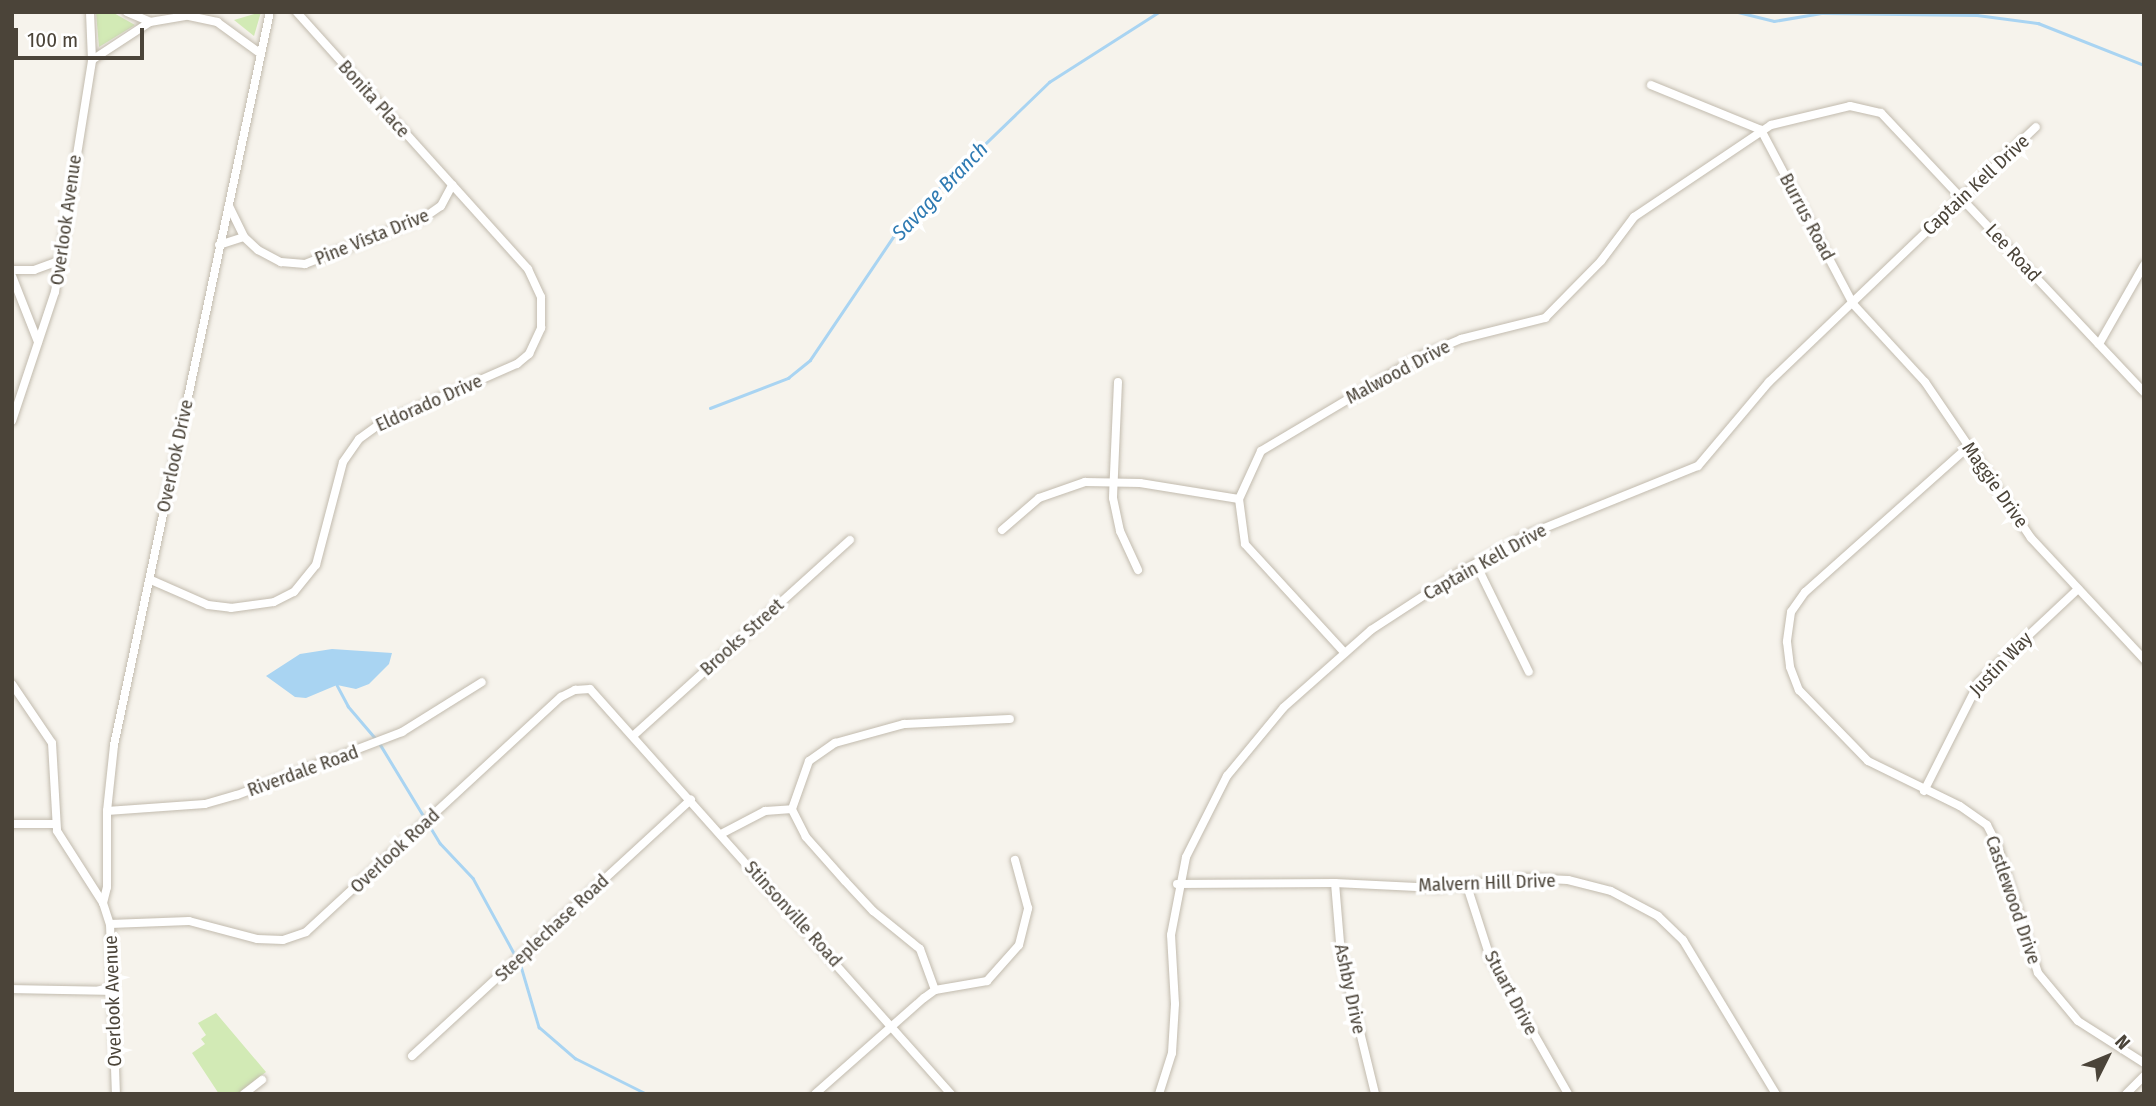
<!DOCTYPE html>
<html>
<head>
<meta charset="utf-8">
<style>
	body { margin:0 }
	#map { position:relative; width:2156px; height:1106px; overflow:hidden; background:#f6f3ec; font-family:"Fira Sans Condensed",sans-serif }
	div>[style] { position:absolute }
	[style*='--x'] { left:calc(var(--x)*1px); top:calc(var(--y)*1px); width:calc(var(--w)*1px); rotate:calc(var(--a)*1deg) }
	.green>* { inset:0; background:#d2eab5 }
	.water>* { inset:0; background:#a9d4f2 }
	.stream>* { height:2.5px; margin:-1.25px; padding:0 1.25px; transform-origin:1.25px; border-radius:1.25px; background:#a9d4f2 }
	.roads { filter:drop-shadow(0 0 2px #c2bbae) drop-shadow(0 0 2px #c2bbae) }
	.street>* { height:8px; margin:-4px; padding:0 4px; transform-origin:4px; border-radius:4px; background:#fff }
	span { translate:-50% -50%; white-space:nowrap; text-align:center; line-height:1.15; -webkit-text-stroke:7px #fff; paint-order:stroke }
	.street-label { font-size:19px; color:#4b4439 }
	.water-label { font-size:21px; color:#2e7ab2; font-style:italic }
	.frame { position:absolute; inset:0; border:14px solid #4b4439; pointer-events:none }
	.north { position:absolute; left:2072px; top:1022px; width:70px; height:70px; -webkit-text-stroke:5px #fff; paint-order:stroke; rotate:47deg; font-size:19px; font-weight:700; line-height:28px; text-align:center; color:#4b4439 }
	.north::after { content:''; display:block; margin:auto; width:24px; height:32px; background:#4b4439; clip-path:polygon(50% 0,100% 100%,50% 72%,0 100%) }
	.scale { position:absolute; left:14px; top:28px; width:130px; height:32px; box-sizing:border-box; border:4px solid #4b4439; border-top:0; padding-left:9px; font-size:21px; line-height:24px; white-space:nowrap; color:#4b4439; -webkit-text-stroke:5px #fff; paint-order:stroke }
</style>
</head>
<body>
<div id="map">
	<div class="green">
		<div style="clip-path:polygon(96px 12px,112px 12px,135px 25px,99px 47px)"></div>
		<div style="clip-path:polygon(261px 12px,254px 36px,234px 20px)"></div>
		<div style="clip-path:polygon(216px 1013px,266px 1072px,237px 1094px,219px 1094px,192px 1053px,205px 1044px,201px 1039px,206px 1035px,198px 1023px)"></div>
	</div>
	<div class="water">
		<div style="clip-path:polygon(332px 649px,392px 653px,389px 664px,369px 684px,356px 689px,337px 685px,306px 698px,295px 697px,266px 676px,300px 654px)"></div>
	</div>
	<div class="stream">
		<div style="--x:1738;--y:12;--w:37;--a:14"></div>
		<div style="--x:1774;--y:21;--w:49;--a:-9.5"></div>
		<div style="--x:1822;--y:13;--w:155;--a:0.7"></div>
		<div style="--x:1977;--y:15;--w:62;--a:7.5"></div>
		<div style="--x:2038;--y:23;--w:114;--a:21.6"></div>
		<div style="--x:710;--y:408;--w:84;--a:-21"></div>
		<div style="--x:788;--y:378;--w:28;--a:-39"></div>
		<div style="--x:810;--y:360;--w:163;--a:-56"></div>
		<div style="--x:901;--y:225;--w:206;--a:-44"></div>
		<div style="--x:1049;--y:82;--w:130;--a:-32.5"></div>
		<div style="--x:337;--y:685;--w:24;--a:62"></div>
		<div style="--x:348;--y:706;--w:43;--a:49.7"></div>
		<div style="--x:380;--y:744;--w:116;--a:58.8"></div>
		<div style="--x:440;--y:843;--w:48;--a:46.7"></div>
		<div style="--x:473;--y:878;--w:100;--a:61.4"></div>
		<div style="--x:521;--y:966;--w:64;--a:73.6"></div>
		<div style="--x:539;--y:1027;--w:48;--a:40.7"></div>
		<div style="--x:575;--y:1058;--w:80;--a:26.6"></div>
	</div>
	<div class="roads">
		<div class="street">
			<div style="--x:127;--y:12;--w:25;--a:23"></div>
			<div style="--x:150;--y:22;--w:43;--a:-9.5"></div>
			<div style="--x:189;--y:16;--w:29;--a:12"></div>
			<div style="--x:217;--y:22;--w:54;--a:36"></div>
			<div style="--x:92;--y:60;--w:69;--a:-33.2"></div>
			<div style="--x:1651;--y:85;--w:119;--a:22.2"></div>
			<div style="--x:1761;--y:130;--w:197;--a:62.1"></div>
			<div style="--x:1853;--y:304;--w:106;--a:47.3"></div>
			<div style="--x:1925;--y:382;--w:189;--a:55.8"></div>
			<div style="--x:2031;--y:538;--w:166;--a:47"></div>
			<div style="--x:229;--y:206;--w:34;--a:64"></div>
			<div style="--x:244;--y:237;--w:19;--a:43"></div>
			<div style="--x:258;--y:250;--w:26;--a:28"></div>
			<div style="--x:281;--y:262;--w:24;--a:5"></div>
			<div style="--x:305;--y:264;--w:129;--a:-21.4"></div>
			<div style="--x:425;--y:217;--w:19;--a:-35"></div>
			<div style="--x:441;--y:206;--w:24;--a:-62"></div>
			<div style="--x:219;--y:245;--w:26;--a:-18"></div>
			<div style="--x:12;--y:270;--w:22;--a:0"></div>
			<div style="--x:34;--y:270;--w:29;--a:-20"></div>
			<div style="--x:12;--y:276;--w:71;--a:68.5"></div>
			<div style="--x:2099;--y:344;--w:91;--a:-60.3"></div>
			<div style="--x:1118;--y:382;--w:116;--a:92.5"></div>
			<div style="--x:1113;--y:498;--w:34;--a:78"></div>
			<div style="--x:1120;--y:531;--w:43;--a:65.2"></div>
			<div style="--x:12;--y:421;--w:136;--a:-71.6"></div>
			<div style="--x:55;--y:292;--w:235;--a:-80.9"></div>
			<div style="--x:92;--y:60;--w:48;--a:-92.4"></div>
			<div style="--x:1968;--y:447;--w:218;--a:138.3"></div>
			<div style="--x:1805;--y:592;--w:24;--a:125"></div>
			<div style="--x:1791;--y:612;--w:30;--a:98"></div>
			<div style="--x:1787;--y:642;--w:25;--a:83"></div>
			<div style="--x:1790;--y:667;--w:25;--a:69"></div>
			<div style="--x:1799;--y:690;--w:99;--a:45.8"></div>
			<div style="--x:1868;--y:761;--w:102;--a:26.1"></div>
			<div style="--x:1960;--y:806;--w:33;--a:35"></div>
			<div style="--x:1987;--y:825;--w:25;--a:63"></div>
			<div style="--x:1998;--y:847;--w:132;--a:72.4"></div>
			<div style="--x:2038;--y:973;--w:62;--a:50.2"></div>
			<div style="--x:2078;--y:1021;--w:78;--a:32.5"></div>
			<div style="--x:1002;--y:530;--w:49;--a:-40.9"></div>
			<div style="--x:1039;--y:498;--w:49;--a:-19.2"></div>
			<div style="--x:1085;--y:482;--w:55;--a:1"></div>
			<div style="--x:1140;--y:483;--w:100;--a:9.2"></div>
			<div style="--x:1476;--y:564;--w:120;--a:63.9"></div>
			<div style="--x:151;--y:580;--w:62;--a:23.7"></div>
			<div style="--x:208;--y:605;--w:23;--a:7"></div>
			<div style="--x:231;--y:608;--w:43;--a:-7.9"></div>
			<div style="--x:274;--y:602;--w:22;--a:-27"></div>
			<div style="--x:294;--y:592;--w:35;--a:-51"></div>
			<div style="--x:316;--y:565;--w:106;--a:-75.3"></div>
			<div style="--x:343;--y:462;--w:28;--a:-55"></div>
			<div style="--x:359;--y:439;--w:26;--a:-36"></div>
			<div style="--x:380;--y:424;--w:150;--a:-23.7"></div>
			<div style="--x:517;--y:364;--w:16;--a:-40"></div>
			<div style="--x:529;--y:354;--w:29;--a:-65"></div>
			<div style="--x:541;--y:328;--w:31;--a:-90"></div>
			<div style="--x:541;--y:297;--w:31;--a:-115"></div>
			<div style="--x:528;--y:269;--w:346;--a:-132"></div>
			<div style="--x:1343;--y:651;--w:145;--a:-132.5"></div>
			<div style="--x:1245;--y:544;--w:45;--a:-97.6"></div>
			<div style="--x:1239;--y:499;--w:53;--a:-65.4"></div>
			<div style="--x:1261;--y:451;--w:184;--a:-30.7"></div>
			<div style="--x:1419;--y:357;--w:46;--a:-23.2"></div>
			<div style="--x:1461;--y:339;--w:87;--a:-14"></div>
			<div style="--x:1545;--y:318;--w:80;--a:-45.5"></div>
			<div style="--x:1601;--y:261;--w:55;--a:-53.1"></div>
			<div style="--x:1634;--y:217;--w:165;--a:-33.9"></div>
			<div style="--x:1771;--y:125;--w:81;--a:-13.5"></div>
			<div style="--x:1850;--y:106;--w:32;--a:13"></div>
			<div style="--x:1881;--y:113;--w:383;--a:46.7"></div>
			<div style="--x:12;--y:684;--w:71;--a:55.9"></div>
			<div style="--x:52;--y:743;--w:88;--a:86.7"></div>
			<div style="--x:57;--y:831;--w:85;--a:57.4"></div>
			<div style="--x:103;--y:903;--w:22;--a:72"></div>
			<div style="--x:110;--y:924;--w:170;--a:88"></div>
			<div style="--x:634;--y:735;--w:291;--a:-42.1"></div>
			<div style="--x:1924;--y:791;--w:122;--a:-63.2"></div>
			<div style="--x:1979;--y:682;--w:136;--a:-43.2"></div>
			<div style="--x:107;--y:811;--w:98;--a:-4.1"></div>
			<div style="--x:205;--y:804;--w:33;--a:-16"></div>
			<div style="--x:237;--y:795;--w:177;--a:-20.9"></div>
			<div style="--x:402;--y:732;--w:94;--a:-32"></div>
			<div style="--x:12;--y:824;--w:44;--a:0"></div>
			<div style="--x:721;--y:834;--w:50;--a:-27.6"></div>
			<div style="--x:765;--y:811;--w:27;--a:-4"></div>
			<div style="--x:1335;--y:883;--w:71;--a:85.2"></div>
			<div style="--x:1341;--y:954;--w:144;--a:76.3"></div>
			<div style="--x:1177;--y:884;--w:158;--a:-0.4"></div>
			<div style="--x:1335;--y:883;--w:102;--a:2.8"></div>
			<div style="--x:1437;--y:888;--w:89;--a:-6.5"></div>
			<div style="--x:1525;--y:878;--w:43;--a:2.7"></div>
			<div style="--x:1568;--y:880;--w:44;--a:14.3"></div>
			<div style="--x:1611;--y:891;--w:53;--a:28"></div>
			<div style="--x:1658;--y:916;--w:35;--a:44"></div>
			<div style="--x:1683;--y:940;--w:180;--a:58.9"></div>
			<div style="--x:1467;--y:886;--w:75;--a:72.1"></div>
			<div style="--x:1490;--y:957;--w:158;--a:60.3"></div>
			<div style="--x:103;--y:903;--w:16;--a:-76"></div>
			<div style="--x:107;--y:887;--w:76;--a:-90"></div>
			<div style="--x:107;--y:811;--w:66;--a:-83.9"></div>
			<div style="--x:114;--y:745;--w:749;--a:-77.99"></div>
			<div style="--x:110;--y:924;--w:79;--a:-2.2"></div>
			<div style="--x:189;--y:921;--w:70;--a:14.8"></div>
			<div style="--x:257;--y:939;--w:26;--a:2"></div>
			<div style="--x:283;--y:940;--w:24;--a:-19"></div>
			<div style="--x:306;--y:932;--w:347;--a:-42.7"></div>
			<div style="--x:561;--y:697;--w:16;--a:-27"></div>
			<div style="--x:575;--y:690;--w:15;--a:-4"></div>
			<div style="--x:590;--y:689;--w:543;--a:48.29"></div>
			<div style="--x:12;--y:989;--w:100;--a:1.1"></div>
			<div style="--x:935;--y:990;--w:44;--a:-110.1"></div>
			<div style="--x:920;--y:949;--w:60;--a:-141"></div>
			<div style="--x:873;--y:911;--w:41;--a:-133"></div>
			<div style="--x:845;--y:881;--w:59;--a:-131.6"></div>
			<div style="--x:806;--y:837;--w:31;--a:-117"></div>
			<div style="--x:792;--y:809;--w:51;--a:-70.5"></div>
			<div style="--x:809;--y:761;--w:32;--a:-35"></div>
			<div style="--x:835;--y:743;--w:72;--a:-15.4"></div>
			<div style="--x:904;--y:724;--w:106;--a:-2.7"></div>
			<div style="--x:412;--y:1056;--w:379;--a:-42.6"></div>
			<div style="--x:244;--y:1094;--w:23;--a:-38"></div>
			<div style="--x:815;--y:1094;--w:145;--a:-41.4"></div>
			<div style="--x:924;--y:998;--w:14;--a:-36"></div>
			<div style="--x:935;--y:990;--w:53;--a:-9.8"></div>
			<div style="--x:987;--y:981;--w:48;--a:-48.4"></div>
			<div style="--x:1019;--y:945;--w:38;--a:-76"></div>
			<div style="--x:1028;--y:908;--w:50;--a:-105.2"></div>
			<div style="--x:1159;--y:1094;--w:43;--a:-72.4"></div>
			<div style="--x:1172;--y:1053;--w:49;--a:-86.5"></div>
			<div style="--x:1175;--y:1004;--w:69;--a:-93.3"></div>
			<div style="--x:1171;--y:935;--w:79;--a:-79.1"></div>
			<div style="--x:1186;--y:857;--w:91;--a:-63.2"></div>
			<div style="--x:1227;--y:776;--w:89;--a:-50.4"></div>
			<div style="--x:1284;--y:707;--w:116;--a:-41.5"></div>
			<div style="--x:1371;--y:630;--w:106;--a:-33.1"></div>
			<div style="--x:1460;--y:572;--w:77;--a:-28.9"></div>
			<div style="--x:1527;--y:535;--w:184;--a:-22"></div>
			<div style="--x:1698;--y:466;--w:110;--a:-49.8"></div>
			<div style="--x:1769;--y:382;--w:369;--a:-43.7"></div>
			<div style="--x:2126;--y:1094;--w:25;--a:-45"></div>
		</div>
	</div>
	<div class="street-label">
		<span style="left:374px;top:99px;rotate:48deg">Bonita Place</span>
		<span style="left:1976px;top:185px;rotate:-43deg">Captain Kell Drive</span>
		<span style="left:1807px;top:217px;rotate:62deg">Burrus Road</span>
		<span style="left:66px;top:220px;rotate:-82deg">Overlook Avenue</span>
		<span style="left:372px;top:237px;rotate:-22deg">Pine Vista Drive</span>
		<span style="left:2013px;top:253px;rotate:47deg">Lee Road</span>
		<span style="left:1398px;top:372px;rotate:-28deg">Malwood Drive</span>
		<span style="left:429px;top:403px;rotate:-24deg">Eldorado Drive</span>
		<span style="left:175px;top:456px;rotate:-78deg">Overlook Drive</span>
		<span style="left:1995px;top:485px;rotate:55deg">Maggie Drive</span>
		<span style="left:1485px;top:562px;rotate:-29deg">Captain Kell Drive</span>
		<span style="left:742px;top:637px;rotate:-42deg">Brooks Street</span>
		<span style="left:2001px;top:664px;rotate:-46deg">Justin Way</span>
		<span style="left:303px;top:771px;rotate:-20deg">Riverdale Road</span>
		<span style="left:395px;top:851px;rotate:-43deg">Overlook Road</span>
		<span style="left:1487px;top:883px;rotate:-2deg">Malvern Hill Drive</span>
		<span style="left:2013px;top:900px;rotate:71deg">Castlewood Drive</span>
		<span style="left:793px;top:914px;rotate:48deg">Stinsonville Road</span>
		<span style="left:552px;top:928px;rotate:-43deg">Steeplechase Road</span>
		<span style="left:1350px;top:989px;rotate:78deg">Ashby Drive</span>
		<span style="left:1511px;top:993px;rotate:62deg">Stuart Drive</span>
		<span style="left:113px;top:1001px;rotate:-92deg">Overlook Avenue</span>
	</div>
	<div class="water-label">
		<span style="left:940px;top:191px;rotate:-46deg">Savage Branch</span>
	</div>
	<div class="frame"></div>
	<div class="north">N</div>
	<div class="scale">100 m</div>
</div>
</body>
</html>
